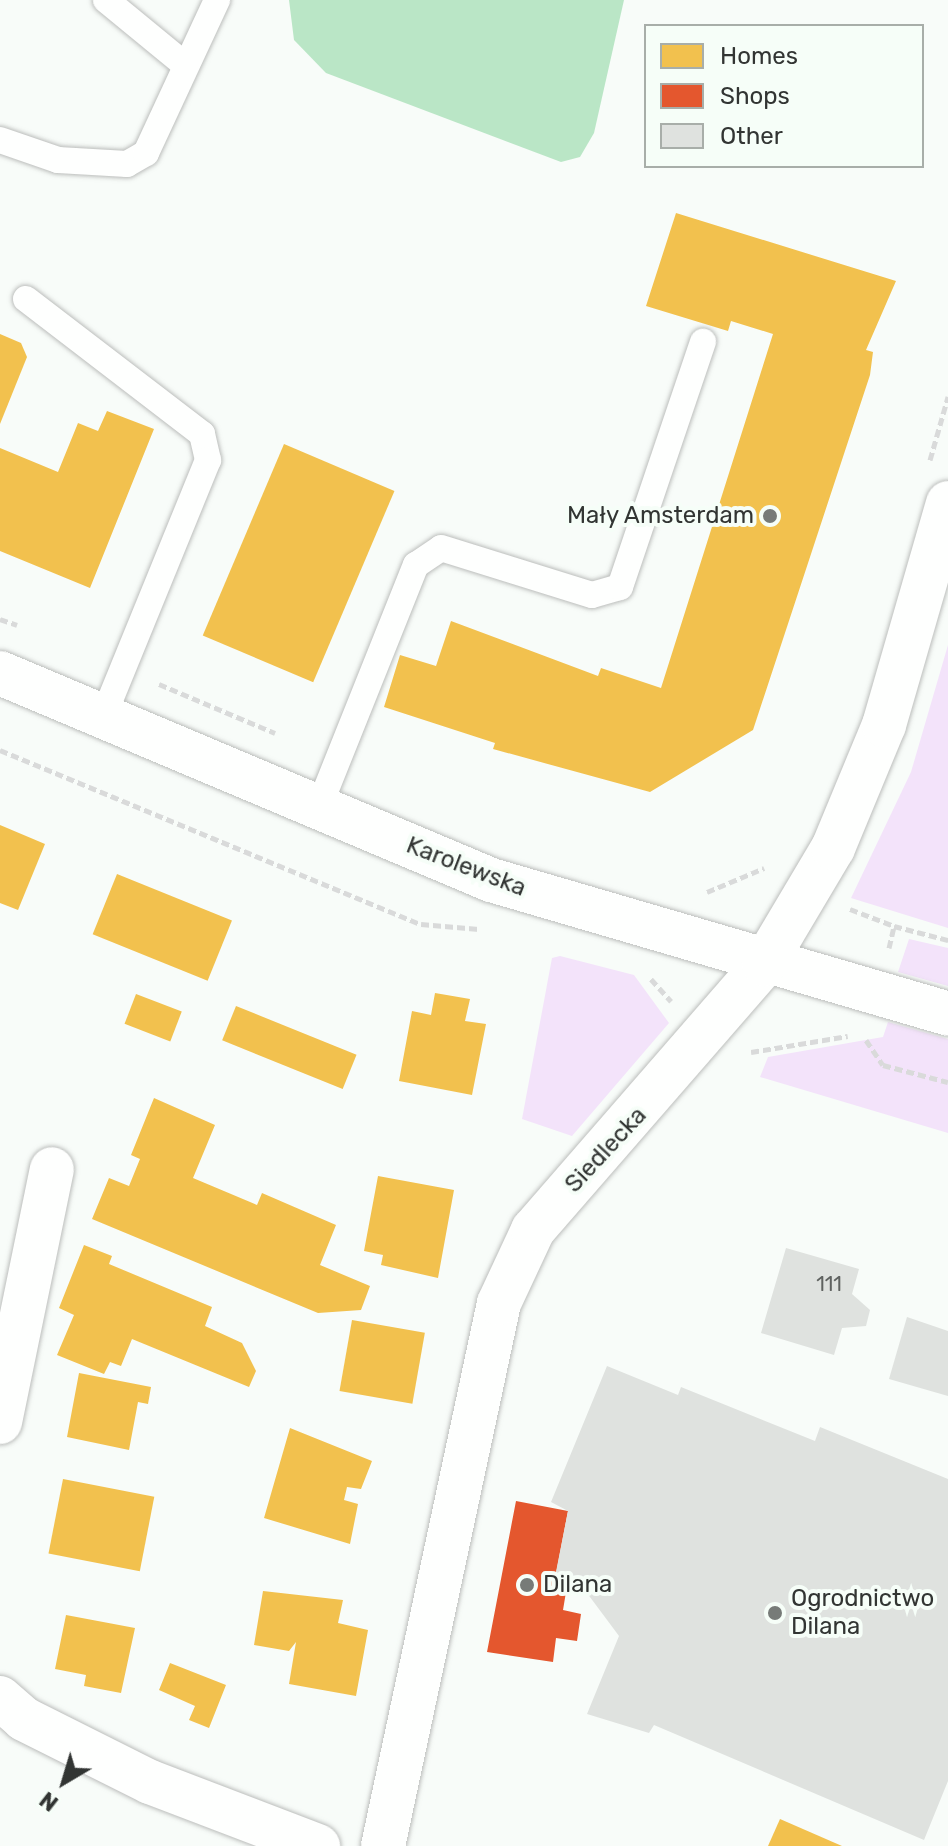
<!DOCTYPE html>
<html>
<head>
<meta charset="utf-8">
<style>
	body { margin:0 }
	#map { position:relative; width:948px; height:1846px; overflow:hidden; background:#f8fcf9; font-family:Rubik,sans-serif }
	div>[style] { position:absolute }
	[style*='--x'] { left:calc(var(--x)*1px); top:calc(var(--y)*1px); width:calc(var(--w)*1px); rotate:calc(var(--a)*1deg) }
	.green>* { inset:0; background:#f3e3fa }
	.water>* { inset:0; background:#bae6c6 }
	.homes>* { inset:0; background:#f2c14e; transform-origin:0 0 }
	.shops>* { inset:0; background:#e4572e }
	.building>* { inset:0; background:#dfe2df }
	.path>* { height:5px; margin-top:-2.5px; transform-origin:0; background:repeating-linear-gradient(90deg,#d9dada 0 8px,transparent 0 12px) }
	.roads { filter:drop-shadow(0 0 2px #bcbebc) drop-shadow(0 0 2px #bcbebc) }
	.service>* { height:26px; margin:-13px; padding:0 13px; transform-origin:13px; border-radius:13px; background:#fefffe }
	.minor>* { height:44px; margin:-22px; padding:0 22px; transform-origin:22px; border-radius:22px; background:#fefffe }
	.dots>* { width:22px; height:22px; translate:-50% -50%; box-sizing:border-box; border:4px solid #f6fef8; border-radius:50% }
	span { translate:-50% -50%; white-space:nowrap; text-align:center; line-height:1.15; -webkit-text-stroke:8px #f6fef8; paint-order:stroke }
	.number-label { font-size:20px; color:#5f6260 }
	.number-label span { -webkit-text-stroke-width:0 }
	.poi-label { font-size:24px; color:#323533 }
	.right { translate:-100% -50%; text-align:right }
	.left { translate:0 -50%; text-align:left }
	.street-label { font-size:24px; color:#323533 }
	.legend { position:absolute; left:644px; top:24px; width:280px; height:144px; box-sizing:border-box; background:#f6fef8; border:2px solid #a8aea9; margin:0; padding:10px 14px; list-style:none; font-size:24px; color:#323533 }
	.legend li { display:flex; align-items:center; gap:16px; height:40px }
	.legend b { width:40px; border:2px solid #a8aea9 }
	.north { position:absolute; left:24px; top:1742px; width:80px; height:80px; -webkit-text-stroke:6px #f6fef8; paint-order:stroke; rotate:218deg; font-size:22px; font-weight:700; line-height:32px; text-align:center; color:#323533 }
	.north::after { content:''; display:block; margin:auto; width:28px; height:36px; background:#323533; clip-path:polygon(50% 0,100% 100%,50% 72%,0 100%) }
</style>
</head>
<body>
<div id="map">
	<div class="green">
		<div style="clip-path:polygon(948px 645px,948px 928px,851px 898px,911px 772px)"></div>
		<div style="clip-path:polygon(909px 939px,948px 948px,948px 986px,898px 972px)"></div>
		<div style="clip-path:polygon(560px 956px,634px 975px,669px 1023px,572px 1136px,522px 1119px,552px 958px)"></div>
		<div style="clip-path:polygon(888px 1022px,948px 1039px,948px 1133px,760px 1077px,768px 1057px,883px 1037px)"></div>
	</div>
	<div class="water">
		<div style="clip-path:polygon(289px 0,624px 0,594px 133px,580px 157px,561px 162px,326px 73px,294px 40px)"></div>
	</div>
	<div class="homes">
		<div style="clip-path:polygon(676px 213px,896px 281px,866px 350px,873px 352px,870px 375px,753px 730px,650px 792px,493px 749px,495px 743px,384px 707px,400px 655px,436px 666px,451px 621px,598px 676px,601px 668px,661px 688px,773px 334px,731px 321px,728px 331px,646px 306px)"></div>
		<div style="clip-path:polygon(0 334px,21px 343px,27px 357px,0 424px)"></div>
		<div style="clip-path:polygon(107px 411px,154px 429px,90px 588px,0 551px,0 448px,58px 472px,78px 423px,98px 431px)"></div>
		<div style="left:284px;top:444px;width:120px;height:208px;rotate:23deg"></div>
		<div style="clip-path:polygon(0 825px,45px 844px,18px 910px,0 903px)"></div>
		<div style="left:117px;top:874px;width:124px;height:65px;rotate:22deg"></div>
		<div style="clip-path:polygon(435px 993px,470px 999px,465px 1021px,486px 1024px,472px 1095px,399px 1081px,412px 1011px,431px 1015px)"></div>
		<div style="left:136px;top:994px;width:49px;height:32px;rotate:21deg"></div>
		<div style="left:236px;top:1006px;width:130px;height:37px;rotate:22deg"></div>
		<div style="clip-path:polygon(154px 1098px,215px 1125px,193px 1178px,257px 1205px,262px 1193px,336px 1225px,320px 1265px,370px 1286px,361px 1310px,318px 1313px,92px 1219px,109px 1178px,129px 1186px,140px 1159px,131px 1155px)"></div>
		<div style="clip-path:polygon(378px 1176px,454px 1190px,438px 1278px,381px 1265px,383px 1255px,364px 1251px)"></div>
		<div style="clip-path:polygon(84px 1245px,112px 1256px,109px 1264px,212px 1307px,205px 1326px,242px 1343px,256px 1371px,249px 1387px,132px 1339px,121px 1366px,110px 1362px,104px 1374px,57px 1355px,74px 1315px,59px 1308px)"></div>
		<div style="left:352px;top:1320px;width:74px;height:72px;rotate:10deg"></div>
		<div style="clip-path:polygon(79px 1373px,151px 1387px,148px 1404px,138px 1402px,129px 1450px,67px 1437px)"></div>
		<div style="clip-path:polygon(290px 1428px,372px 1461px,361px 1489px,347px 1487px,344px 1500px,358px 1504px,350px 1544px,264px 1518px)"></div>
		<div style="left:63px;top:1479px;width:93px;height:76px;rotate:11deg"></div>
		<div style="clip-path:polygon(263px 1591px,343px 1600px,338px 1623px,368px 1630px,356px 1696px,289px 1684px,296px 1642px,289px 1651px,254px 1645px)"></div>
		<div style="clip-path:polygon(66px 1615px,135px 1628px,121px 1693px,84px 1686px,86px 1675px,55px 1669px)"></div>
		<div style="clip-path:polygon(170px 1663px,226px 1685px,209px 1728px,189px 1720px,195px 1706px,159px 1690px)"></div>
		<div style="clip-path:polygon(780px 1819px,842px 1846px,768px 1846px)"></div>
	</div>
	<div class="shops">
		<div style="clip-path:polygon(516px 1501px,568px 1511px,553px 1589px,566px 1592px,563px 1610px,581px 1614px,577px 1641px,556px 1638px,553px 1662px,487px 1652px)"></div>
	</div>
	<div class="building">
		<div style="clip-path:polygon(786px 1248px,859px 1269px,852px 1294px,870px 1310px,866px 1326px,842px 1328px,834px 1355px,761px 1333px)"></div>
		<div style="clip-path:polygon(907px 1317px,948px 1331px,948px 1396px,889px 1379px)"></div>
		<div style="clip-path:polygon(607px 1366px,678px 1395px,681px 1387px,815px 1441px,820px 1427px,948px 1479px,948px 1781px,924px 1840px,654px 1725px,649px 1733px,587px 1714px,619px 1636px,584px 1589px,555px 1577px,568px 1511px,551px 1502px)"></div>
	</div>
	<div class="path">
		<div style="--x:930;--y:460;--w:66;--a:-74.1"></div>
		<div style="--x:0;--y:619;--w:18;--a:19"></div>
		<div style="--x:159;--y:684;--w:126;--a:22.9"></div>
		<div style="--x:0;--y:750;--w:456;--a:22.5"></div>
		<div style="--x:421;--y:924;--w:58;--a:4.9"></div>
		<div style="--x:707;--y:892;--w:62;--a:-22.8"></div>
		<div style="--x:850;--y:909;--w:47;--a:21.1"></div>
		<div style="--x:889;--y:948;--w:23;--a:-77"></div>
		<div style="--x:894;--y:926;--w:56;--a:14.5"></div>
		<div style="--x:651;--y:979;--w:30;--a:48"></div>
		<div style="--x:866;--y:1040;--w:30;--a:56"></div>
		<div style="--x:883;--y:1065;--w:67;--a:14.7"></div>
		<div style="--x:751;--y:1052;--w:98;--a:-9.4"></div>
	</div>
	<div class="roads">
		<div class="service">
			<div style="--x:106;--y:0;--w:102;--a:39.4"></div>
			<div style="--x:0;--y:140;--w:61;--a:19"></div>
			<div style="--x:58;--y:160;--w:69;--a:3.3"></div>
			<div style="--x:127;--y:164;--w:22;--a:-30"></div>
			<div style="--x:146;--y:153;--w:169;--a:-65.1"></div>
			<div style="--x:26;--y:299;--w:222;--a:37.5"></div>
			<div style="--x:202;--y:434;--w:27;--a:77"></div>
			<div style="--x:208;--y:460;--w:275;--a:112.2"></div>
			<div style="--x:319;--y:807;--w:261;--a:-68.2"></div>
			<div style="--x:416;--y:565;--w:30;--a:-34"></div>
			<div style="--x:441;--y:548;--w:158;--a:17.3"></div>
			<div style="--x:592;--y:595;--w:29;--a:-16"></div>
			<div style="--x:620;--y:587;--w:259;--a:-71.3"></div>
		</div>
		<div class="minor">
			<div style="--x:0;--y:673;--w:533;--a:22.86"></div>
			<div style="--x:491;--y:880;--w:476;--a:16.3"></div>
			<div style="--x:0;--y:1422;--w:258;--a:-78.4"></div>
			<div style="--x:0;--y:1698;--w:32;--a:41"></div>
			<div style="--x:24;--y:1719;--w:141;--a:26.6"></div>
			<div style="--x:150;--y:1782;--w:180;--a:20.9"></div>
			<div style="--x:383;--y:1846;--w:555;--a:-77.94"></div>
			<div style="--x:499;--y:1303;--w:81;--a:-65"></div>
			<div style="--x:533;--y:1230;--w:352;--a:-49"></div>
			<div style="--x:764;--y:964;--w:135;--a:-59.3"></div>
			<div style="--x:833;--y:848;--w:133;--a:-67.5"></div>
			<div style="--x:884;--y:725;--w:231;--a:-73.9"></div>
		</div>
	</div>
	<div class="dots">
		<div style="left:770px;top:516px;background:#777b78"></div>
		<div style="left:527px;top:1585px;background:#777b78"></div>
		<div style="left:775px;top:1613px;background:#777b78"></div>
	</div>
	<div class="number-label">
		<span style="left:829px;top:1284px">111</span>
	</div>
	<div class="poi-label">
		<span class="right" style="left:754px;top:516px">Mały Amsterdam</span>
		<span class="left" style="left:543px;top:1585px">Dilana</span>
		<span class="left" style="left:791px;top:1613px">Ogrodnictwo<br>Dilana</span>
	</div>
	<div class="street-label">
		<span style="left:466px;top:867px;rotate:21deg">Karolewska</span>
		<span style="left:606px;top:1150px;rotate:-47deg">Siedlecka</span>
	</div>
	<ul class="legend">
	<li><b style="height:22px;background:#f2c14e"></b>Homes</li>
	<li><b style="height:22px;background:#e4572e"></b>Shops</li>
	<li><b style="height:22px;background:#dfe2df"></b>Other</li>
	</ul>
	<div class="north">N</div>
</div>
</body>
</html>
